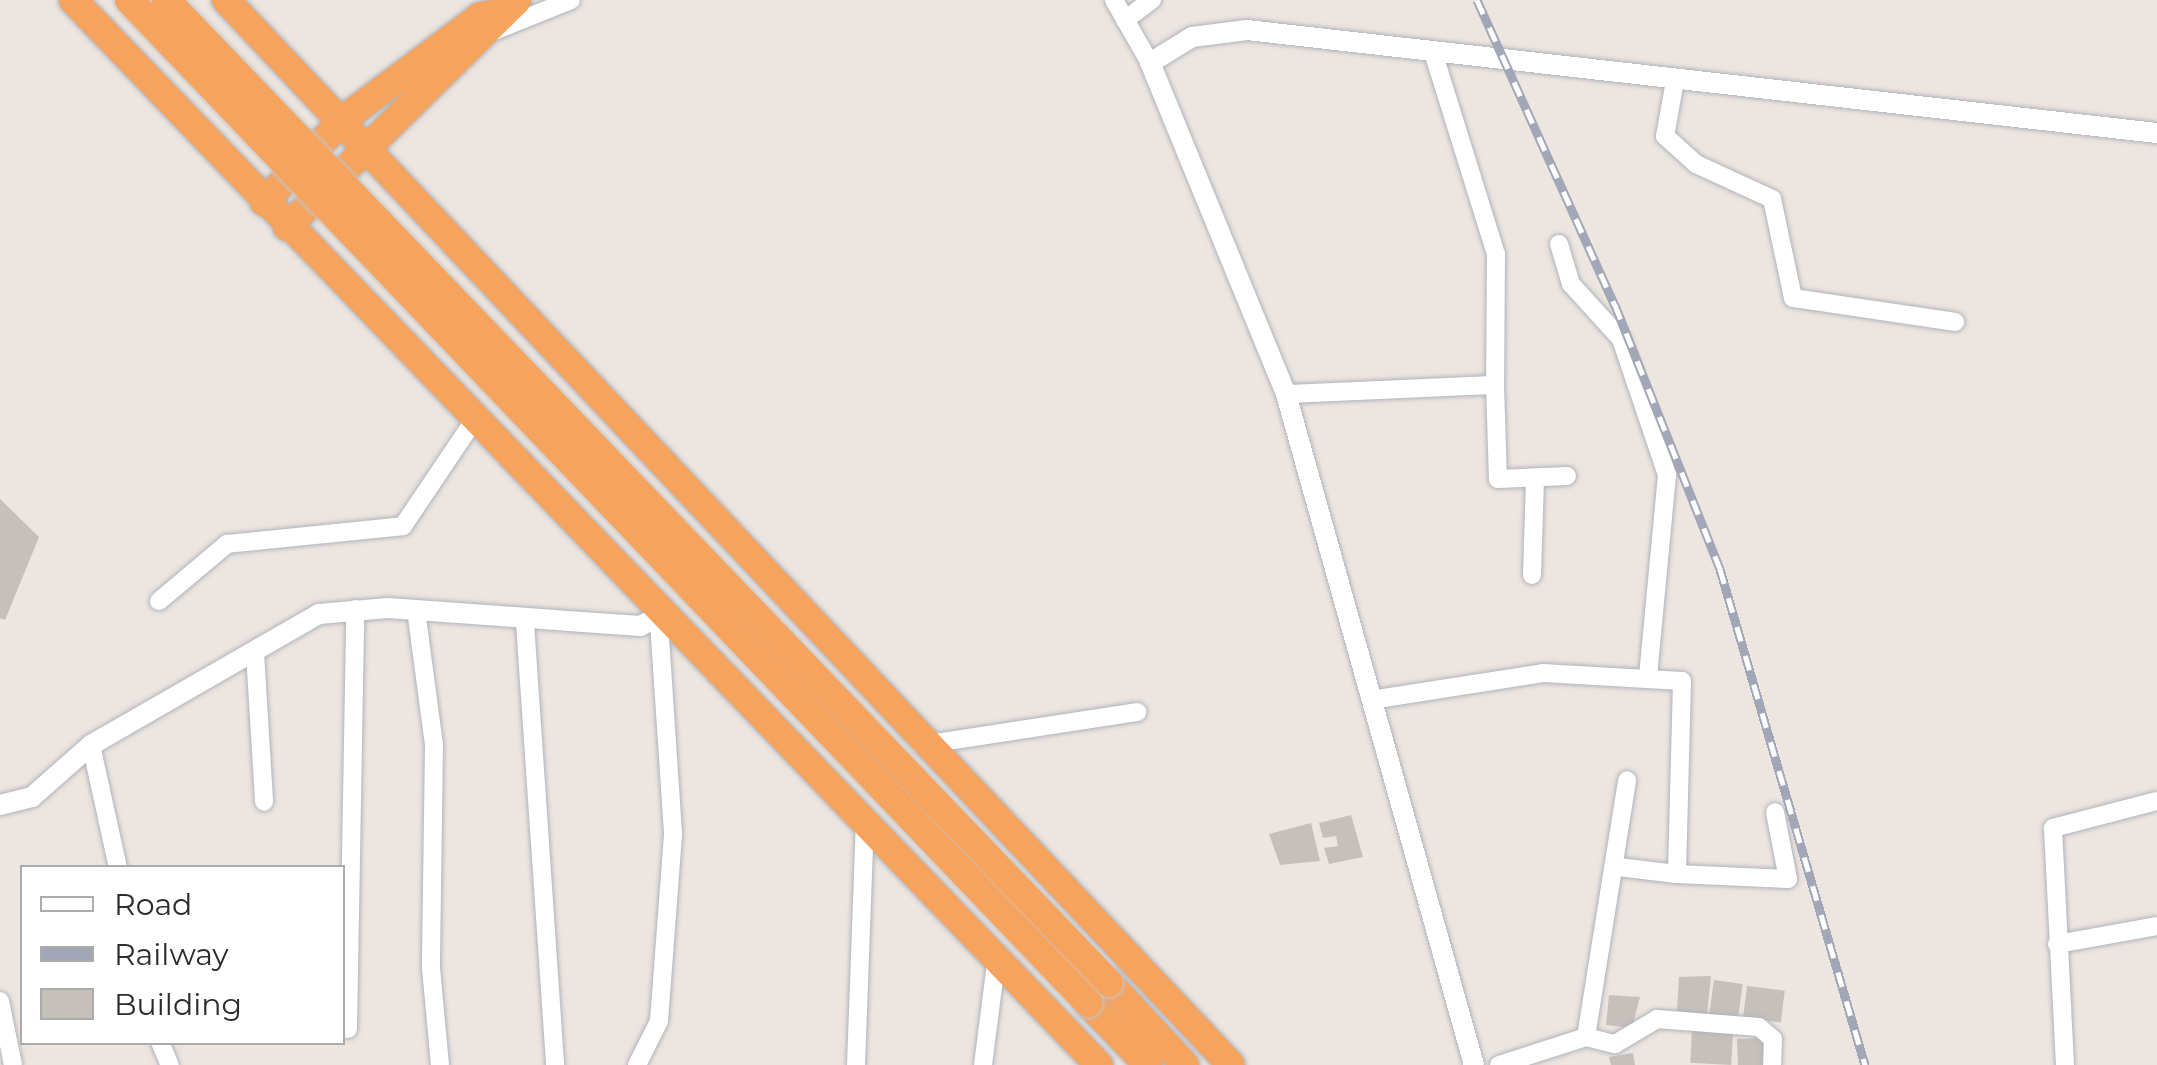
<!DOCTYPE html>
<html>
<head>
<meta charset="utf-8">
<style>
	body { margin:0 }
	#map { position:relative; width:2157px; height:1065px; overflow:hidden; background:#ede5df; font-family:Montserrat,sans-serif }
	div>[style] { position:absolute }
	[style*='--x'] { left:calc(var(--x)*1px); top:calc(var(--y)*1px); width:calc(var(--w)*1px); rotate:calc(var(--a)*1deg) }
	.building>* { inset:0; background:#c6c0ba; transform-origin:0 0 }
	.roads { filter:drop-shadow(0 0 2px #afb3bc) drop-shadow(0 0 2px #afb3bc) }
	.minor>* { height:18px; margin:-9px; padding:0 9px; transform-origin:9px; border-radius:9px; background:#fff }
	.tertiary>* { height:20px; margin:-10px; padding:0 10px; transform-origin:10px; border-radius:10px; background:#fff }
	.trunk>* { height:28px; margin:-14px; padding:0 14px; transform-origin:14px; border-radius:14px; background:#f6a35e }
	.rail>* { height:9px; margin-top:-4.5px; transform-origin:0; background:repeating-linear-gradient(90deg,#fff 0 15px,#a1a7b6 0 30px); box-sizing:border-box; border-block:2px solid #a1a7b6 }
	.bridges { filter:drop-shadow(0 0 2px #c4c4c4) drop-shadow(0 0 2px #c4c4c4) }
	.trunk-bridge>* { height:28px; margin:-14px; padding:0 14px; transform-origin:14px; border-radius:14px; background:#f6a35e }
	span { translate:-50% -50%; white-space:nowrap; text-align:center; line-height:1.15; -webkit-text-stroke:8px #fff; paint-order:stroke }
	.legend { position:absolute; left:20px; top:865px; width:325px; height:180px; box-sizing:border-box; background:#fff; border:2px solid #ababab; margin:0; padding:12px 18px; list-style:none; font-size:30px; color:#2c2c2c }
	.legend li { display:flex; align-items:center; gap:20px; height:50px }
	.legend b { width:50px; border:2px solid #ababab }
</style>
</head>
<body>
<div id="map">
	<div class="building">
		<div style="clip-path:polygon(0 499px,39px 537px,5px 620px,0 618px)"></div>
		<div style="clip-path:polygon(1351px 815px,1363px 857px,1329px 864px,1324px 848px,1338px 846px,1336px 836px,1323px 838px,1319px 823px)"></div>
		<div style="clip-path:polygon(1311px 823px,1320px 861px,1280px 865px,1269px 834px)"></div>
		<div style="clip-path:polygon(1711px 976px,1707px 1014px,1677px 1011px,1679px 977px)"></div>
		<div style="left:1714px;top:980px;width:29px;height:35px;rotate:8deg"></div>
		<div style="left:1747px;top:986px;width:38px;height:32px;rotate:7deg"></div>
		<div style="clip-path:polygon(1609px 995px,1640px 997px,1632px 1028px,1606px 1025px)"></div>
		<div style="left:1733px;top:1031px;width:34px;height:41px;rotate:93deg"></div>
		<div style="left:1766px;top:1038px;width:27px;height:29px;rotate:88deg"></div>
		<div style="clip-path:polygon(1633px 1053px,1635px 1065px,1611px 1065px,1609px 1057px)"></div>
	</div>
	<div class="roads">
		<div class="minor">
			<div style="--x:1114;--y:0;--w:73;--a:60.3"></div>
			<div style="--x:1125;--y:20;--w:34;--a:-37"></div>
			<div style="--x:494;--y:31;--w:83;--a:-21.9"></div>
			<div style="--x:1433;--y:52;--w:212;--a:72.7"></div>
			<div style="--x:1496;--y:254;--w:131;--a:90.4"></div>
			<div style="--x:1675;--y:81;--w:56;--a:100.3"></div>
			<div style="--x:1665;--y:136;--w:42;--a:42.1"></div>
			<div style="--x:1696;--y:164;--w:84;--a:24.7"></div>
			<div style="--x:1772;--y:199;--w:101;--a:78"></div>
			<div style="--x:1793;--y:298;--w:164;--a:8.4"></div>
			<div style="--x:1559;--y:244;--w:42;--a:73.3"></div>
			<div style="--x:1571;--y:284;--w:74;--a:47.7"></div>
			<div style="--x:1621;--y:339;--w:144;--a:71.3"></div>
			<div style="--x:1667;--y:475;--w:203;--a:95.4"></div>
			<div style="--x:1286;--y:394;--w:209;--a:-2.5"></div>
			<div style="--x:1495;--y:385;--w:94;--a:88.2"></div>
			<div style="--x:1498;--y:479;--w:69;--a:-2.5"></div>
			<div style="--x:1532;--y:575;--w:97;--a:-88.2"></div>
			<div style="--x:159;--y:601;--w:89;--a:-40"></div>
			<div style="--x:227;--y:544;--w:177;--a:-5.8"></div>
			<div style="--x:403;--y:526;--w:129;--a:-56.1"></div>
			<div style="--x:416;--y:610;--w:136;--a:82.4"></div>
			<div style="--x:434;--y:745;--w:223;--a:90.8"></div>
			<div style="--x:431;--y:968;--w:97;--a:84.7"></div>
			<div style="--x:525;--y:623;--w:443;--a:86.1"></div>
			<div style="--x:255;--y:653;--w:149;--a:86.5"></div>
			<div style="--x:1371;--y:700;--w:174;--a:-8.9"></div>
			<div style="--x:1543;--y:673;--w:139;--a:3.3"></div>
			<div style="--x:1682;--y:681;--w:193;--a:91.5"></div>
			<div style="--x:1677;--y:874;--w:111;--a:2.6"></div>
			<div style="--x:1788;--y:879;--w:68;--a:-101"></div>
			<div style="--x:91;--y:745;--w:126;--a:77.6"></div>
			<div style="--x:922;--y:745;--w:218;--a:-8.7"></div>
			<div style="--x:1618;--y:867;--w:59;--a:6.8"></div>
			<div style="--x:2057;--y:944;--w:102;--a:-10.2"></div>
			<div style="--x:0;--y:1001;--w:65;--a:78.5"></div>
			<div style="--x:348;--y:1029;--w:420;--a:-89"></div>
			<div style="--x:1586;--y:1037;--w:30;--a:14"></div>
			<div style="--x:1615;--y:1044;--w:49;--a:-30.8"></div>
			<div style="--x:1657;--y:1019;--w:102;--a:4.5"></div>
			<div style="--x:1759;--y:1027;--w:18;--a:41"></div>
			<div style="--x:1773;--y:1039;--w:26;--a:92"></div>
			<div style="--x:160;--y:1042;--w:25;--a:67"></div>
			<div style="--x:637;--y:1065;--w:49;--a:-63.4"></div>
			<div style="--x:659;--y:1021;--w:189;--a:-85.7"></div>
			<div style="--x:673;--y:833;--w:209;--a:-93.8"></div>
			<div style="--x:856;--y:1065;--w:243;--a:-87.9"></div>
			<div style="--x:983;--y:1065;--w:103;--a:-82.7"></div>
			<div style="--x:1499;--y:1065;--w:91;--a:-17.8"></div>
			<div style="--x:1586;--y:1037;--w:260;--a:-80.9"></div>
			<div style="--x:2065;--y:1065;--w:237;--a:-92.9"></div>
			<div style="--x:2053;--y:828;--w:107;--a:-14.6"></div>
		</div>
		<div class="tertiary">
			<div style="--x:0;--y:805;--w:33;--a:-14"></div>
			<div style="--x:32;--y:797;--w:79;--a:-41.4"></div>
			<div style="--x:91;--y:745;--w:263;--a:-29.9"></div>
			<div style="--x:319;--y:614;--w:69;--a:-5"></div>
			<div style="--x:388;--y:608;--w:253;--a:4.1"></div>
			<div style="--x:640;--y:626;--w:30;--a:-26"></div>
			<div style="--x:1474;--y:1065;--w:697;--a:-105.65"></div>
			<div style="--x:1286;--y:394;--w:358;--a:-112.3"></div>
			<div style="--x:1150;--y:63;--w:49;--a:-31.8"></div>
			<div style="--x:1192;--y:37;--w:55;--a:-7.3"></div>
			<div style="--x:1247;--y:30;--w:916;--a:6.46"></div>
		</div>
		<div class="trunk">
			<div style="--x:73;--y:0;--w:1479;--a:46.07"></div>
			<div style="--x:226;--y:0;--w:1464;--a:46.66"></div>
			<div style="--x:264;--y:202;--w:117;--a:-46"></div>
			<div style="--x:345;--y:118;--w:170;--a:-36.9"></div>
			<div style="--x:481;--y:16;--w:20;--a:-9"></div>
			<div style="--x:287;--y:227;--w:323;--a:-44.6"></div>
			<div style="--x:1109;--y:983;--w:112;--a:47.2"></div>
			<div style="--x:1088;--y:1003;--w:86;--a:45.9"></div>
		</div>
	</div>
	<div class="rail">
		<div style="--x:1477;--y:0;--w:335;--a:65.7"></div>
		<div style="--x:1615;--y:305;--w:284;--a:68.3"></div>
		<div style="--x:1720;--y:569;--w:517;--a:73.7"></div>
	</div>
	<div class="bridges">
		<div class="trunk-bridge">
			<div style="--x:129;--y:0;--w:1388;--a:46.28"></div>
			<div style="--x:166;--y:0;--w:1362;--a:46.19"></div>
		</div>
	</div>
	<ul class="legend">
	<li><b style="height:12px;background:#fff"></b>Road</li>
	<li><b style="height:12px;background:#a1a7b6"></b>Railway</li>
	<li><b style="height:28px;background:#c6c0ba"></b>Building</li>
	</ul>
</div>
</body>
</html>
